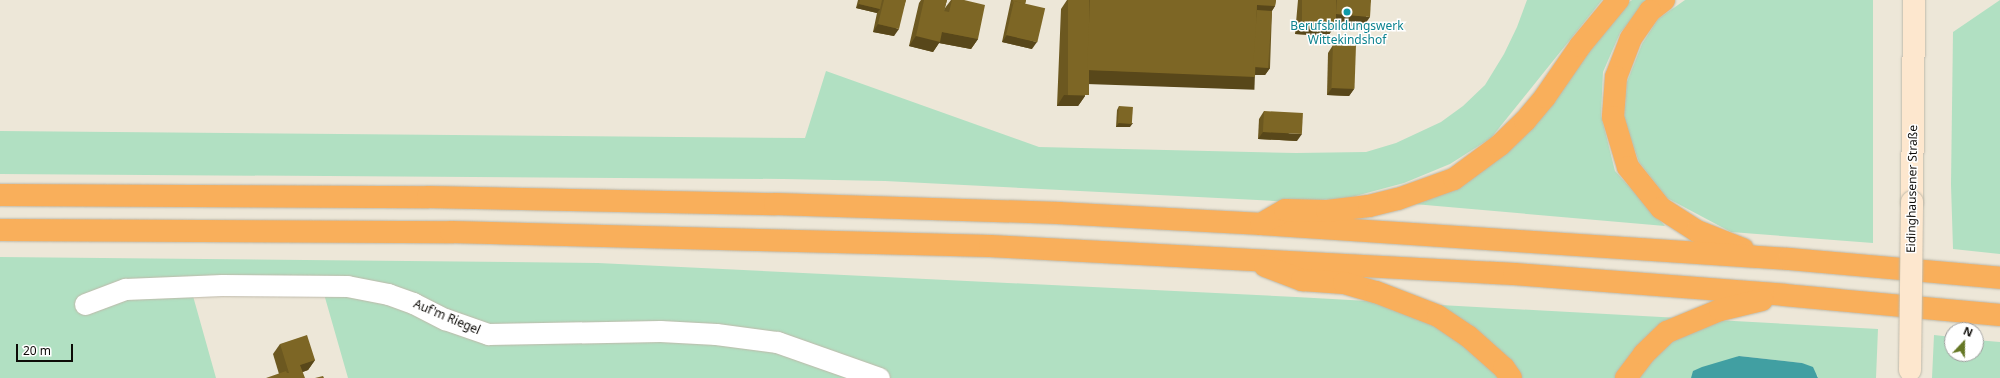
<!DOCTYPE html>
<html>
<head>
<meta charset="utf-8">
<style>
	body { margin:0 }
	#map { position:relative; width:2000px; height:378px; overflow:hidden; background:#ede7d8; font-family:"Noto Sans",sans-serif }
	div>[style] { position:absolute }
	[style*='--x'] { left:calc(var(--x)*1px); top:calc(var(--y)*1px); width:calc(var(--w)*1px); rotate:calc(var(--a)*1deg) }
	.green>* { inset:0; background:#b1e0c2 }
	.water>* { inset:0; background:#419fa2 }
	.roads { filter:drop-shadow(0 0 1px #beb9aa) drop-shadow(0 0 1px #beb9aa) }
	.minor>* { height:21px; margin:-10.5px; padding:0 10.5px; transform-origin:10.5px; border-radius:10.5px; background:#fff }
	.secondary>* { height:22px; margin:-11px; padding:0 11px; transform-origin:11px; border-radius:11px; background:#fde7ce }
	.motorway>* { height:22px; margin:-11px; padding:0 11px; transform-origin:11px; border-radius:11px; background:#f9af5b }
	.bridges { filter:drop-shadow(0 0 1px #beb9aa) drop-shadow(0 0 1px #beb9aa) }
	.secondary-bridge>* { height:22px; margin:-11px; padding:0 11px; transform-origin:11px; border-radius:11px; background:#fde7ce }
	.wall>* { inset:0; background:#6c5820 }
	.shaded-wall>* { inset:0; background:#58471a; transform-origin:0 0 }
	.building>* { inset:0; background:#7d6625; transform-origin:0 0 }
	.dots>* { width:11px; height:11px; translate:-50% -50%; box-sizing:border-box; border:2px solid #fff; border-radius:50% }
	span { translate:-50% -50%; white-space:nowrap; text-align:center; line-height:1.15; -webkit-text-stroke:3px #fff; paint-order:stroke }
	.culture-label { font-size:12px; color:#0d838f }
	.street-label { font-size:12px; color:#0d0b07 }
	.north { position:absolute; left:1944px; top:322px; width:40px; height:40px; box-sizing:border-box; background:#fff; border:1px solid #9e9d9c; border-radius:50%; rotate:22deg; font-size:11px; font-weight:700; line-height:16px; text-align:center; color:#0d0b07 }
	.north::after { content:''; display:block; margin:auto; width:14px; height:18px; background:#657725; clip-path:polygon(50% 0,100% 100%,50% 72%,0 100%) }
	.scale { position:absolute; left:16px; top:344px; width:57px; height:18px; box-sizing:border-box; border:2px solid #0d0b07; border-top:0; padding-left:5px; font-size:12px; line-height:14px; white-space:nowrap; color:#0d0b07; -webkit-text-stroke:3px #fff; paint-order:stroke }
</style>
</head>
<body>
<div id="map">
	<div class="green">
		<div style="clip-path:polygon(1527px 0,1602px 0,1491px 138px,1450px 164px,1404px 183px,1348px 198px,1295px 202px,885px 181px,783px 179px,0 174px,0 131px,805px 138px,826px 71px,1039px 147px,1296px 153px,1366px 152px,1396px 143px,1441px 122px,1463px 106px,1485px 85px,1504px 54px,1517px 27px)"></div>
		<div style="clip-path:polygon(1632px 0,1648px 0,1620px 33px,1603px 72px,1601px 115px,1615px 171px,1665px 226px,1414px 204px,1457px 186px,1588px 51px,1625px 5px)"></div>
		<div style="clip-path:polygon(1685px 0,1873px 0,1873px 243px,1731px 232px,1667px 198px,1639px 162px,1624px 119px,1627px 82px,1642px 44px,1658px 19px)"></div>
		<div style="clip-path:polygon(2000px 0,2000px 254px,1953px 249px,1951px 185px,1953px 32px)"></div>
		<div style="clip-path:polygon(0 257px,598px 263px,1296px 297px,1878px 329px,1876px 378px,1818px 378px,1818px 376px,1802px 363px,1739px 356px,1691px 378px,348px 378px,324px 294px,193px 296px,216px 378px,0 378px)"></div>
		<div style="clip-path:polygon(1934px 335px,1952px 337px,1952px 354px,1976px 354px,1976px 340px,2000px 342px,2000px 378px,1932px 378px)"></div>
	</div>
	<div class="water">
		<div style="clip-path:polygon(1739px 356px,1802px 363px,1813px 367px,1818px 378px,1691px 378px,1693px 371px,1702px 367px)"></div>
	</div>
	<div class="roads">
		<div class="minor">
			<div style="--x:85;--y:304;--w:43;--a:-20.6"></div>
			<div style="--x:125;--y:289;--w:97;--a:-2.4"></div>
			<div style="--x:222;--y:285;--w:125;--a:0.5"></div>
			<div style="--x:347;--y:286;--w:42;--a:11"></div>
			<div style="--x:388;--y:294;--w:27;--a:20"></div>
			<div style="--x:413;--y:303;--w:36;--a:27"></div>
			<div style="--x:445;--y:319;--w:46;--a:19.2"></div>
			<div style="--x:488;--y:334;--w:172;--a:-1"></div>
			<div style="--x:660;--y:331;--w:56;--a:3.1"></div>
			<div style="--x:716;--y:334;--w:62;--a:7.5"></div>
			<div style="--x:777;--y:342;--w:108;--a:19.4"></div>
		</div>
		<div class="secondary">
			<div style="--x:1912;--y:202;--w:202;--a:-89.4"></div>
		</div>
		<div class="motorway">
			<div style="--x:1664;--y:0;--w:18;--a:142"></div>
			<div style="--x:1650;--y:11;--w:33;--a:125"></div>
			<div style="--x:1631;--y:38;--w:42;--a:111"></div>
			<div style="--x:1616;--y:77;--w:40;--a:94.3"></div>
			<div style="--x:1613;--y:117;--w:52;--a:73.3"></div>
			<div style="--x:1628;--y:167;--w:53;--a:51.2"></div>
			<div style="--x:1661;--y:208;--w:43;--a:32.6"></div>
			<div style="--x:1697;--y:231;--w:49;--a:21.4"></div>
			<div style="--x:0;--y:195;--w:428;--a:0.3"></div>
			<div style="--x:428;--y:197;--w:347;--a:1.2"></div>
			<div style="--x:775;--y:204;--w:284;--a:1.8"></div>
			<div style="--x:1059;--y:213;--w:202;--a:3.1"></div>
			<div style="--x:1261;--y:224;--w:529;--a:3.79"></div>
			<div style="--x:1789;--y:259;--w:212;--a:5.1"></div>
			<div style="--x:1261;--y:224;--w:28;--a:-30"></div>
			<div style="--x:1285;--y:210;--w:42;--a:1.4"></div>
			<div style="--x:1327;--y:211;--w:42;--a:-6.8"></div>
			<div style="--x:1369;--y:206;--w:30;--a:-14"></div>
			<div style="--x:1398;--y:199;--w:59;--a:-19.7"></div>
			<div style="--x:1454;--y:179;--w:57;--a:-36.5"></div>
			<div style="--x:1500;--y:145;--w:35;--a:-44"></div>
			<div style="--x:1525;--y:121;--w:31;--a:-50"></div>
			<div style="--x:1545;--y:97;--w:62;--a:-55.5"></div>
			<div style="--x:1580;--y:46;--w:60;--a:-50.4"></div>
			<div style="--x:0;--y:230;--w:451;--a:0.3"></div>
			<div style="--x:451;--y:232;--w:539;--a:1.49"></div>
			<div style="--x:990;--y:246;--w:525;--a:3.06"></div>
			<div style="--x:1514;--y:274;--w:271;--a:4.4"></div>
			<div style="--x:1784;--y:295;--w:217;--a:5.3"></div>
			<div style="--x:1265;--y:266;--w:40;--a:21"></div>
			<div style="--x:1302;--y:280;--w:42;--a:4.1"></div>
			<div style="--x:1344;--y:283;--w:33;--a:16"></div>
			<div style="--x:1376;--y:292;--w:66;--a:21.2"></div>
			<div style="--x:1438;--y:316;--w:36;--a:34"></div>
			<div style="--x:1468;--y:336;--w:48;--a:41.6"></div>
			<div style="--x:1504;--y:368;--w:12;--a:55"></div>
			<div style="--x:1626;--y:378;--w:30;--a:-53"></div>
			<div style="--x:1644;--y:354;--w:32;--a:-44"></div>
			<div style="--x:1667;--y:332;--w:57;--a:-22.5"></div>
			<div style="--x:1720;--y:310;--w:43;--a:-13.4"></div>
		</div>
	</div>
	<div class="bridges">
		<div class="secondary-bridge">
			<div style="--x:1910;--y:370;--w:168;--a:-89.3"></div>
		</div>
	</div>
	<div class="wall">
		<div style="clip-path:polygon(858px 0,906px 0,894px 36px,873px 32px,877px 13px,856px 8px)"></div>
		<div style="clip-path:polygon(921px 0,947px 0,944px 11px,945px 8px,951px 0,964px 0,978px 39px,971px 49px,939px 43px,933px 52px,909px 46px,919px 3px)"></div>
		<div style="clip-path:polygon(1011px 0,1026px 0,1025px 4px,1032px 49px,1002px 42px)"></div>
		<div style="clip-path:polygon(1067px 0,1276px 0,1275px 6px,1272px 11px,1270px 68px,1265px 75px,1255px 75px,1246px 89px,1085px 83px,1085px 96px,1078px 106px,1057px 106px,1061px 9px)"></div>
		<div style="clip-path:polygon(1298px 0,1371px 0,1363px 27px,1334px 25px,1328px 36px,1295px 34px)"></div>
		<div style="clip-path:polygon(1333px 45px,1354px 89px,1349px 96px,1327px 95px,1328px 53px)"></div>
		<div style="clip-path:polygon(1119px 106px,1130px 127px,1116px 127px,1117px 110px)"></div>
		<div style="clip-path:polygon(1264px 111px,1297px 141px,1258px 139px,1259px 119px)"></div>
		<div style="clip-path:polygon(280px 344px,315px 360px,308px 370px,303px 372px,279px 374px,273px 354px)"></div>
	</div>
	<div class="shaded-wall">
		<div style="clip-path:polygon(859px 4px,880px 9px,877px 13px,856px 8px)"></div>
		<div style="clip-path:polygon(1257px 5px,1275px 6px,1267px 18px,1254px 17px)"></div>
		<div style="clip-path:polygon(1336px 14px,1370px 17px,1363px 27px,1329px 24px)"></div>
		<div style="clip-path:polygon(878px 24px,899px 29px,894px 36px,873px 32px)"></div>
		<div style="clip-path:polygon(1300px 27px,1333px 29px,1328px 36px,1295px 34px)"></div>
		<div style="clip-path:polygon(942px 32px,978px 39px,971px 49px,939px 43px,933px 52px,909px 46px,916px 36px)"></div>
		<div style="clip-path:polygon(1007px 35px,1037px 42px,1032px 49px,1002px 42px)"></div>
		<div style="clip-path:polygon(1252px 67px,1270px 68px,1265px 75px,1247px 75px)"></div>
		<div style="left:1087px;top:70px;width:168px;height:14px;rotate:2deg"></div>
		<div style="clip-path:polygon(1332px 88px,1354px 89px,1349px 96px,1327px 95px)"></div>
		<div style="clip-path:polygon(1064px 95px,1085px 96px,1078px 106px,1057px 106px)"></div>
		<div style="clip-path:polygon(1119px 123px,1133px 123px,1130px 127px,1116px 127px)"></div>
		<div style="clip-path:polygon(1263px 132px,1302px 134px,1297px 141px,1258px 139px)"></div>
		<div style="clip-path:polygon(315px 360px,308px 370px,293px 375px,300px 365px)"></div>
	</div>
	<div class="building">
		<div style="clip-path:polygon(860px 0,882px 0,880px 9px,859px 4px)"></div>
		<div style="clip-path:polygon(884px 0,906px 0,899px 29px,878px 24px)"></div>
		<div style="clip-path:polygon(924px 0,947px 0,944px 11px,949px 12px,952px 0,964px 0,985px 5px,978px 39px,942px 32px,940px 42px,916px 36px)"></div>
		<div style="clip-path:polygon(1013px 0,1026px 0,1025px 4px,1014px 1px,1012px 5px)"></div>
		<div style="left:1068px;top:0;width:21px;height:95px"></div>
		<div style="clip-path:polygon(1090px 0,1276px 0,1275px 6px,1257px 5px,1255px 77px,1087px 70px)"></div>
		<div style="left:1302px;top:0;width:34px;height:27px"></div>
		<div style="clip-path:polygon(1337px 0,1371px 0,1370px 17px,1336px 14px)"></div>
		<div style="left:1014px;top:1px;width:32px;height:35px;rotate:13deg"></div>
		<div style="left:1257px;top:10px;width:15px;height:57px;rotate:4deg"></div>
		<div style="left:1333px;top:45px;width:23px;height:43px;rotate:2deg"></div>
		<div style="left:1119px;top:106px;width:14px;height:17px;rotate:4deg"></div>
		<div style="left:1264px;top:111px;width:39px;height:21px;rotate:3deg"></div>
		<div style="clip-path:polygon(307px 335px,315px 360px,300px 365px,305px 378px,266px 378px,286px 371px,287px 373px,289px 373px,280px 344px)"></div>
		<div style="clip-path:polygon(323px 376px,324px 378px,315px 378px)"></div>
	</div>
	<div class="dots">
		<div style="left:1347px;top:12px;background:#0f9aa8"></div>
	</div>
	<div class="culture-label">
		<span style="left:1347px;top:33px">Berufsbildungswerk<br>Wittekindshof</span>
	</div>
	<div class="street-label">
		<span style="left:1912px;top:189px;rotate:-89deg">Eidinghausener Straße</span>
		<span style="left:447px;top:317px;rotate:23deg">Auf'm Riegel</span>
	</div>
	<div class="north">N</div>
	<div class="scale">20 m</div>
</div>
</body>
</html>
